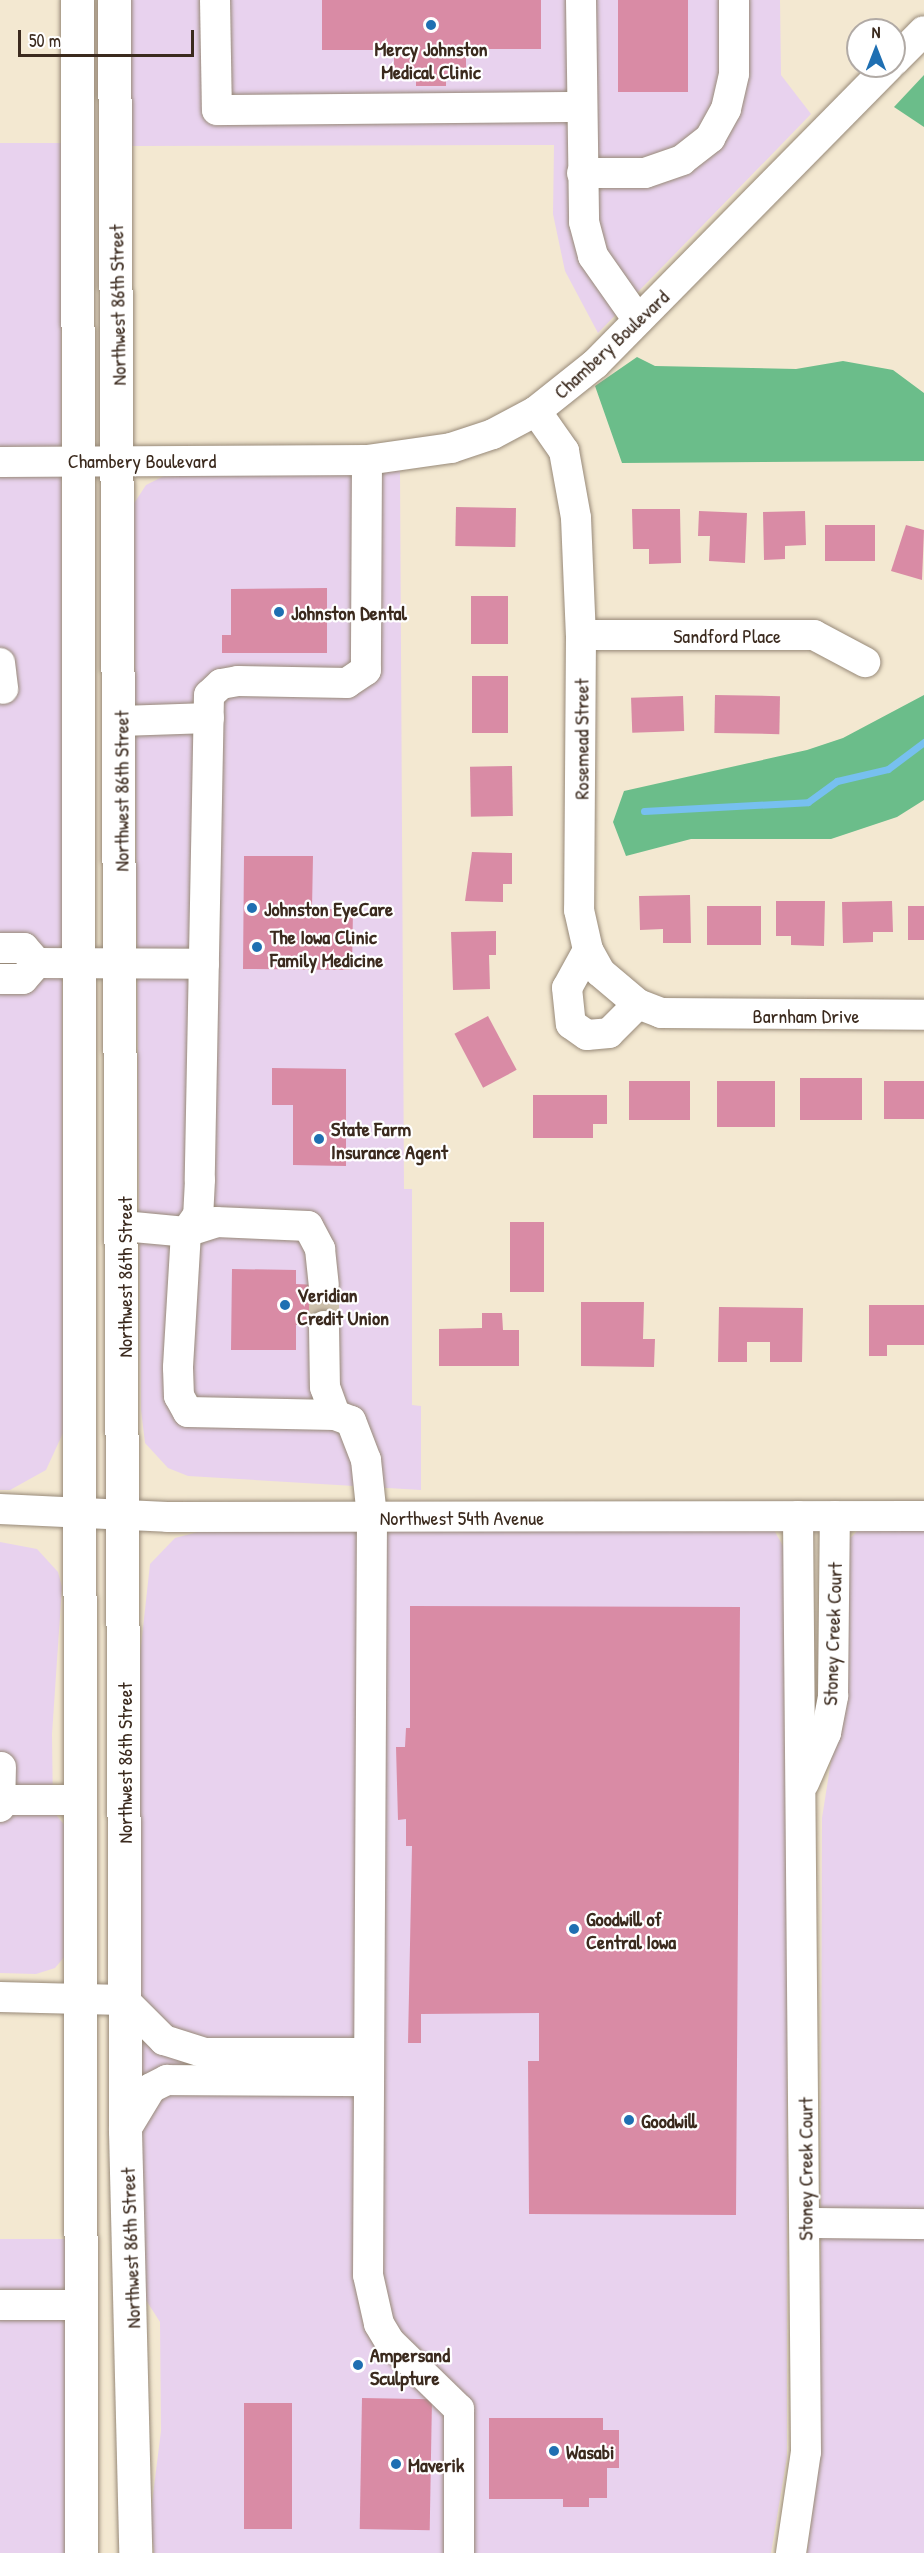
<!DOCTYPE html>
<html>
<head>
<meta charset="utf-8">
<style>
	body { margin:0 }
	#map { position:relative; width:924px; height:2553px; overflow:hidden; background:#f3e8d1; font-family:"Patrick Hand",sans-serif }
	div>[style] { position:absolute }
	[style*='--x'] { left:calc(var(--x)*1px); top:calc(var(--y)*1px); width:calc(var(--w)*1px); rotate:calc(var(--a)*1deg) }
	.built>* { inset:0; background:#e8d2ee; transform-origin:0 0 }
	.forest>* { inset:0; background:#6bbd8a }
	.stream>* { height:7px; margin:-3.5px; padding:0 3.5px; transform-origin:3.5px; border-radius:3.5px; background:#77c0ef }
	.building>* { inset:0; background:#d98ba5; transform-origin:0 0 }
	.minor-tunnel>* { height:30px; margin-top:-15px; transform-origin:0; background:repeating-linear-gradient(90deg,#cec2ad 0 30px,transparent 0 45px) }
	.roads { filter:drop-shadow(0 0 2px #978978) drop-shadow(0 0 2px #978978) }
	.minor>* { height:30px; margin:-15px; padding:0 15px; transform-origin:15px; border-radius:15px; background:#fff }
	.major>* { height:33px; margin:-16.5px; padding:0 16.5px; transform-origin:16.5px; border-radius:16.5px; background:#fff }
	.dots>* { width:16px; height:16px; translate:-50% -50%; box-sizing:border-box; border:3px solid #fff; border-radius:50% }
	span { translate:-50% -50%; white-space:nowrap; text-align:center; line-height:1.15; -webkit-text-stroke:4.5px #fff; paint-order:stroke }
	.poi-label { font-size:20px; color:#3b2a1e; font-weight:700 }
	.left { translate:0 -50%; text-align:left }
	.street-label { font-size:20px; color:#3b2a1e }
	.north { position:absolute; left:846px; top:18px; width:60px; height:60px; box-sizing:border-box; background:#fff; border:2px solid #b1aaa5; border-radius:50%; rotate:0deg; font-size:16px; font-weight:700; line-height:24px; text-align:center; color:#3b2a1e }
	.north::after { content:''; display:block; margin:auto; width:21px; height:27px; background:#1f6fb2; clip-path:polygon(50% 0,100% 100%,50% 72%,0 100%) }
	.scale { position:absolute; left:18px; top:30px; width:176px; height:27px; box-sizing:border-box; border:3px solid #3b2a1e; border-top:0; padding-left:8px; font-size:18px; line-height:21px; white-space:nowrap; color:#3b2a1e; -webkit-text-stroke:4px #fff; paint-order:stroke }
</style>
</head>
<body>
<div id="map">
	<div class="built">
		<div style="clip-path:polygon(129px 0,780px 0,781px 75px,811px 114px,598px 333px,565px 271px,553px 214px,554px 145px,130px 146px)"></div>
		<div style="clip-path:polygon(0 143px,61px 143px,63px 1433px,46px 1470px,10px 1490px,0 1490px)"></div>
		<div style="clip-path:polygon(400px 470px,404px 1189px,412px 1189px,412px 1405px,421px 1406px,421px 1490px,188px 1476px,168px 1468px,145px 1443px,141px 1410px,133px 505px,146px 485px,164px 476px)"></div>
		<div style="clip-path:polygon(924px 1528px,924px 2553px,807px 2553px,820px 2456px,822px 1818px,833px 1748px,847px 1542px,858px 1530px)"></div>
		<div style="clip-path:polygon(774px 1530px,788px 1555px,787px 2457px,771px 2553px,154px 2553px,150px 2518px,161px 2431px,160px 2322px,146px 2300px,139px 2080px,140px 1655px,150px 1564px,175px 1538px,198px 1532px)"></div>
		<div style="clip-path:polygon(0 1542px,37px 1549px,58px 1572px,62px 1587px,52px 1734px,53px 1811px,66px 1827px,65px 1956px,55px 1968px,36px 1974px,0 1973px)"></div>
		<div style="left:0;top:2239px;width:80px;height:314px"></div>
	</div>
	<div class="forest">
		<div style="clip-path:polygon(924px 75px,924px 127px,894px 107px)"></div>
		<div style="clip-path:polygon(637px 357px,655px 366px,796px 369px,843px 361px,893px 370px,924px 393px,924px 461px,622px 463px,595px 386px)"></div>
		<div style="clip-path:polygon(924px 695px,924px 800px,897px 817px,831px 839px,691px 839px,626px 856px,613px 822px,624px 791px,807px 750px,843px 738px)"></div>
	</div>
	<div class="stream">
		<div style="--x:644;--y:811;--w:164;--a:-3.1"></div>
		<div style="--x:808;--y:802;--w:36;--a:-36"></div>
		<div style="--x:837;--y:781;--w:52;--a:-13.2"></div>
		<div style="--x:888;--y:769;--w:45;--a:-36.9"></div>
	</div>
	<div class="building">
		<div style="clip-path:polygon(322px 0,541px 0,541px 49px,466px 49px,466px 78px,446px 78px,446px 86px,416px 86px,416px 76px,394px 76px,394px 50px,322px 50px)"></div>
		<div style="left:618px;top:0;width:70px;height:92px"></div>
		<div style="left:456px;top:507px;width:60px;height:39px;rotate:1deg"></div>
		<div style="clip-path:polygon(632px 509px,680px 509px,681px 563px,649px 564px,649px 549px,633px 549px)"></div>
		<div style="clip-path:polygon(699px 511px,747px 513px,745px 563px,709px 561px,710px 536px,698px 536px)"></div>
		<div style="clip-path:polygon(805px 511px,806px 545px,785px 546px,785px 559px,764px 560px,763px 512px)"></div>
		<div style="left:875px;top:525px;width:36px;height:50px;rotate:90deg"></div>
		<div style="clip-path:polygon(906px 525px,924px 530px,922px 580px,891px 571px)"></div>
		<div style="clip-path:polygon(327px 588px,327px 653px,222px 653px,222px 635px,231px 635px,231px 589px)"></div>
		<div style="left:471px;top:596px;width:37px;height:48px"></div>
		<div style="left:472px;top:676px;width:36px;height:57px"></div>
		<div style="left:715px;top:695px;width:65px;height:38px;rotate:1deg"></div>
		<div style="left:683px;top:696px;width:35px;height:52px;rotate:88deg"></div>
		<div style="left:512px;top:766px;width:50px;height:42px;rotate:89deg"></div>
		<div style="clip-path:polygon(472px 852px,512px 853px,512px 884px,503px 884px,503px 902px,465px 901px)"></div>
		<div style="clip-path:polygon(244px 856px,313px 856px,312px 909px,353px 909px,352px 970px,243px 969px)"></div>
		<div style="clip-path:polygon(690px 895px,691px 943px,663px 943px,663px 929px,640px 930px,639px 896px)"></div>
		<div style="clip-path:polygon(776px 901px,825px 901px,824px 946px,791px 945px,791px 936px,776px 936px)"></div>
		<div style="clip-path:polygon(892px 901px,893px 932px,873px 932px,873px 942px,843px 943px,842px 902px)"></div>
		<div style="left:761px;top:906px;width:39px;height:54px;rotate:90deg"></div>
		<div style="left:908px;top:906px;width:16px;height:34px"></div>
		<div style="clip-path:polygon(496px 931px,496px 955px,489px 955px,490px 989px,453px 990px,451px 932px)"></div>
		<div style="left:488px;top:1016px;width:61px;height:38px;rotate:62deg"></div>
		<div style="clip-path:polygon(272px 1068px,346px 1069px,346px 1166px,293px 1165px,293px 1105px,272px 1105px)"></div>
		<div style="left:800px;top:1078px;width:62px;height:42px"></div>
		<div style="left:629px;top:1081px;width:61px;height:39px"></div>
		<div style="left:717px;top:1081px;width:58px;height:46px"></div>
		<div style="left:884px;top:1081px;width:40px;height:38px"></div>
		<div style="clip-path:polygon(533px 1095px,607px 1095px,607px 1124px,593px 1124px,593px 1138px,533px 1138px)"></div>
		<div style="left:510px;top:1222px;width:34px;height:70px"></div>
		<div style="clip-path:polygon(232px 1269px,296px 1270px,296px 1284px,339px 1286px,338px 1326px,296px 1325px,296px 1350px,231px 1350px)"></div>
		<div style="clip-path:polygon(581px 1302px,644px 1302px,643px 1339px,655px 1339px,654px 1367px,581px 1366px)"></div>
		<div style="clip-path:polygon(869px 1305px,924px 1305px,924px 1345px,887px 1345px,887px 1356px,869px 1356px)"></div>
		<div style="clip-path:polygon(719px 1307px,803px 1308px,802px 1362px,770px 1362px,770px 1342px,747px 1342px,747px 1362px,718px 1362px)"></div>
		<div style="clip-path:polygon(482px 1313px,502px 1313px,503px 1330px,519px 1330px,519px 1366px,439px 1366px,439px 1329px,482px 1328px)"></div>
		<div style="clip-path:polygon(410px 1606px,740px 1607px,736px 2215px,529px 2214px,528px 2061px,539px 2061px,539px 2013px,421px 2014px,421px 2043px,408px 2043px,412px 1846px,406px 1846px,406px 1819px,398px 1820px,396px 1747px,405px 1747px,406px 1728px,410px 1728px)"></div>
		<div style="left:362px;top:2398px;width:70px;height:131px;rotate:1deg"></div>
		<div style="left:244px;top:2403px;width:48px;height:126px"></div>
		<div style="clip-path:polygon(489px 2418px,603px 2418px,603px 2430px,619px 2430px,619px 2468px,607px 2468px,607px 2498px,589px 2498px,589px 2507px,563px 2507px,563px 2499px,489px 2499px)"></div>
	</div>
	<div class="minor-tunnel">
		<div style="--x:324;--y:1285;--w:41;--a:90"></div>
	</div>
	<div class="roads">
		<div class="minor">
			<div style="--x:215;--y:0;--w:110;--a:89"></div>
			<div style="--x:217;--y:110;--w:364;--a:-0.5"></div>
			<div style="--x:581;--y:0;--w:222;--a:89.2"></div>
			<div style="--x:584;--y:222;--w:35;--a:75"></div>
			<div style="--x:593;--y:256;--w:78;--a:54.9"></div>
			<div style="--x:894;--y:61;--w:42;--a:-45"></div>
			<div style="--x:582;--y:173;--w:63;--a:0"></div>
			<div style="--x:645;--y:173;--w:39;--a:-19"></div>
			<div style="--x:682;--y:160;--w:36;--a:-38"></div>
			<div style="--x:710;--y:138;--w:33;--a:-61"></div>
			<div style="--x:726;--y:109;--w:36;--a:-77"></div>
			<div style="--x:734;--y:74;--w:74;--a:-90"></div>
			<div style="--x:536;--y:411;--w:49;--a:55"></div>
			<div style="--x:564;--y:451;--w:68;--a:79.8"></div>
			<div style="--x:576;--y:518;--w:117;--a:87.6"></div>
			<div style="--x:581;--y:635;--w:275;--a:90.4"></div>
			<div style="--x:579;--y:910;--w:41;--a:77.3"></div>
			<div style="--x:588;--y:950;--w:25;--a:61"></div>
			<div style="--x:600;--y:972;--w:50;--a:40.1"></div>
			<div style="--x:638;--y:1004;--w:25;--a:21"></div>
			<div style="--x:661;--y:1013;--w:263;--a:0.4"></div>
			<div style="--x:367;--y:460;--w:210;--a:90.3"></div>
			<div style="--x:366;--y:670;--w:23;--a:146"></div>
			<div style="--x:347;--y:683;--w:109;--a:-178.9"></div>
			<div style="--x:238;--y:681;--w:17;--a:170"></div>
			<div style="--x:221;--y:684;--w:16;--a:137"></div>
			<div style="--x:209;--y:695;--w:485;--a:91.1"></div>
			<div style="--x:200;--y:1180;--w:35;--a:93"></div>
			<div style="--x:198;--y:1215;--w:21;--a:125"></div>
			<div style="--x:186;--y:1232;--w:136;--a:93.4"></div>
			<div style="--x:178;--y:1368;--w:28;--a:88"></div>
			<div style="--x:179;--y:1396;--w:18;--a:61"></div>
			<div style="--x:188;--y:1412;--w:147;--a:1.2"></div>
			<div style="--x:335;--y:1415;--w:17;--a:21"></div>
			<div style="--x:351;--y:1421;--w:42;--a:69"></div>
			<div style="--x:366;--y:1460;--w:57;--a:84"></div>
			<div style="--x:372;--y:1517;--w:758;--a:90.3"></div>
			<div style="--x:368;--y:2275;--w:50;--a:77.3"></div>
			<div style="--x:379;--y:2324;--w:21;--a:59"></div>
			<div style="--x:390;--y:2342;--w:96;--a:44.2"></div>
			<div style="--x:459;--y:2409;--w:144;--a:90"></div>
			<div style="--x:0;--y:462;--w:367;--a:-0.3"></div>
			<div style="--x:367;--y:460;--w:85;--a:-8.1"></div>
			<div style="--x:451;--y:448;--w:44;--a:-18.4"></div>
			<div style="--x:493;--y:434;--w:49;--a:-28.1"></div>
			<div style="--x:536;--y:411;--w:75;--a:-38.5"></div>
			<div style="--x:595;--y:364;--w:419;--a:-45.4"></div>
			<div style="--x:581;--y:635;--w:233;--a:0"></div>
			<div style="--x:814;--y:635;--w:58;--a:27.9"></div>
			<div style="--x:0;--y:663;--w:26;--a:83"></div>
			<div style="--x:121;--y:721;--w:88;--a:-2"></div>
			<div style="--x:0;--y:948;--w:24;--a:0"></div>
			<div style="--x:24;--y:948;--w:20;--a:49"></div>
			<div style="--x:37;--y:963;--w:167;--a:0.3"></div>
			<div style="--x:588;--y:950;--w:43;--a:118.9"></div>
			<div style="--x:567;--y:988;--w:36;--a:84"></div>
			<div style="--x:571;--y:1024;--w:19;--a:35"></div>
			<div style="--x:587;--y:1035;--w:22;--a:-5"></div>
			<div style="--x:609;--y:1033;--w:41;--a:-45"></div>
			<div style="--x:0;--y:979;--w:23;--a:0"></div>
			<div style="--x:23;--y:979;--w:21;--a:-49"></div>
			<div style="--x:123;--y:1226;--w:63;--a:5.4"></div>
			<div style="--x:186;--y:1232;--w:32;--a:-18"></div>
			<div style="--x:216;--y:1222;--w:92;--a:2.5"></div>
			<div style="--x:308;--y:1226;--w:26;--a:62"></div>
			<div style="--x:320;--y:1249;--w:36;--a:84"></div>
			<div style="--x:324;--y:1326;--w:61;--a:89.1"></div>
			<div style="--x:325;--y:1387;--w:30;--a:70"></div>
			<div style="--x:0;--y:1509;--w:167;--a:2.7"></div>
			<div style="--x:167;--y:1517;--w:757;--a:-0.08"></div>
			<div style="--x:804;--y:1783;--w:55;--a:-66.3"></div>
			<div style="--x:826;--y:1733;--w:38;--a:-79"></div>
			<div style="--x:833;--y:1696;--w:180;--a:-89.4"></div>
			<div style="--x:0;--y:1800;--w:80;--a:0"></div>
			<div style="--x:0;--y:1807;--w:40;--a:-88.6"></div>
			<div style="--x:0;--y:1997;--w:124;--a:1.4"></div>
			<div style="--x:124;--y:2000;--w:57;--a:45"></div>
			<div style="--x:164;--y:2040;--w:43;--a:17.6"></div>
			<div style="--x:205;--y:2053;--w:164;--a:0"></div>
			<div style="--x:125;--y:2131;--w:50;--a:-58.8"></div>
			<div style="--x:151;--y:2088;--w:18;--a:-27"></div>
			<div style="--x:167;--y:2080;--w:202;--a:0.3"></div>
			<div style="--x:805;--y:2223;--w:119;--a:0.5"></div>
			<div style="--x:0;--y:2305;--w:80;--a:0"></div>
			<div style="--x:791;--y:2553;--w:102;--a:-81.6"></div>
			<div style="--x:806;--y:2452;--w:936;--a:-90.49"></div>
		</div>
		<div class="major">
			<div style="--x:77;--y:0;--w:2553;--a:89.91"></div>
			<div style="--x:114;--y:0;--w:2131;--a:89.7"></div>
			<div style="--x:125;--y:2131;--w:422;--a:88.6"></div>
		</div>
	</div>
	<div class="dots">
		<div style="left:431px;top:25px;background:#1f6fb2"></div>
		<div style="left:279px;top:612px;background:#1f6fb2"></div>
		<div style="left:252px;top:908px;background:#1f6fb2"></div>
		<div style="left:257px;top:947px;background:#1f6fb2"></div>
		<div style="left:319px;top:1139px;background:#1f6fb2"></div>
		<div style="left:285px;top:1305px;background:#1f6fb2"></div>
		<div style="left:574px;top:1929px;background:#1f6fb2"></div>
		<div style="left:629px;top:2120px;background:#1f6fb2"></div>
		<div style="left:358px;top:2365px;background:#1f6fb2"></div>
		<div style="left:554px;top:2451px;background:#1f6fb2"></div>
		<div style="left:396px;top:2464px;background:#1f6fb2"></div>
	</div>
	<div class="poi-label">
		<span style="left:431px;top:60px">Mercy Johnston<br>Medical Clinic</span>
		<span class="left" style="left:291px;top:612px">Johnston Dental</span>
		<span class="left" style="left:264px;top:908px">Johnston EyeCare</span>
		<span class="left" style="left:270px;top:948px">The Iowa Clinic<br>Family Medicine</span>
		<span class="left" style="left:331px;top:1140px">State Farm<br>Insurance Agent</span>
		<span class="left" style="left:297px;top:1306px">Veridian<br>Credit Union</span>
		<span class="left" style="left:586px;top:1930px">Goodwill of<br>Central Iowa</span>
		<span class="left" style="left:641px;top:2120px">Goodwill</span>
		<span class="left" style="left:370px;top:2366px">Ampersand<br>Sculpture</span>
		<span class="left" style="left:566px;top:2451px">Wasabi</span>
		<span class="left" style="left:408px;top:2464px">Maverik</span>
	</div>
	<div class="street-label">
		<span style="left:117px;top:305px;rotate:-91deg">Northwest 86th Street</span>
		<span style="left:611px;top:344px;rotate:-43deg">Chambery Boulevard</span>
		<span style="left:142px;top:460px">Chambery Boulevard</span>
		<span style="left:727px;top:635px">Sandford Place</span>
		<span style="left:581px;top:739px;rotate:-90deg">Rosemead Street</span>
		<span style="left:121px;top:791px;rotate:-90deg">Northwest 86th Street</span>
		<span style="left:806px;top:1015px">Barnham Drive</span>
		<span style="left:124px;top:1277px;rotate:-90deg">Northwest 86th Street</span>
		<span style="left:462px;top:1517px">Northwest 54th Avenue</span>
		<span style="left:832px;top:1634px;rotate:-88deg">Stoney Creek Court</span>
		<span style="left:124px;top:1763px;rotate:-90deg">Northwest 86th Street</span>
		<span style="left:805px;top:2169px;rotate:-90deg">Stoney Creek Court</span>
		<span style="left:130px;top:2248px;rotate:-92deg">Northwest 86th Street</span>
	</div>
	<div class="north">N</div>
	<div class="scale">50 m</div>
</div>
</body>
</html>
